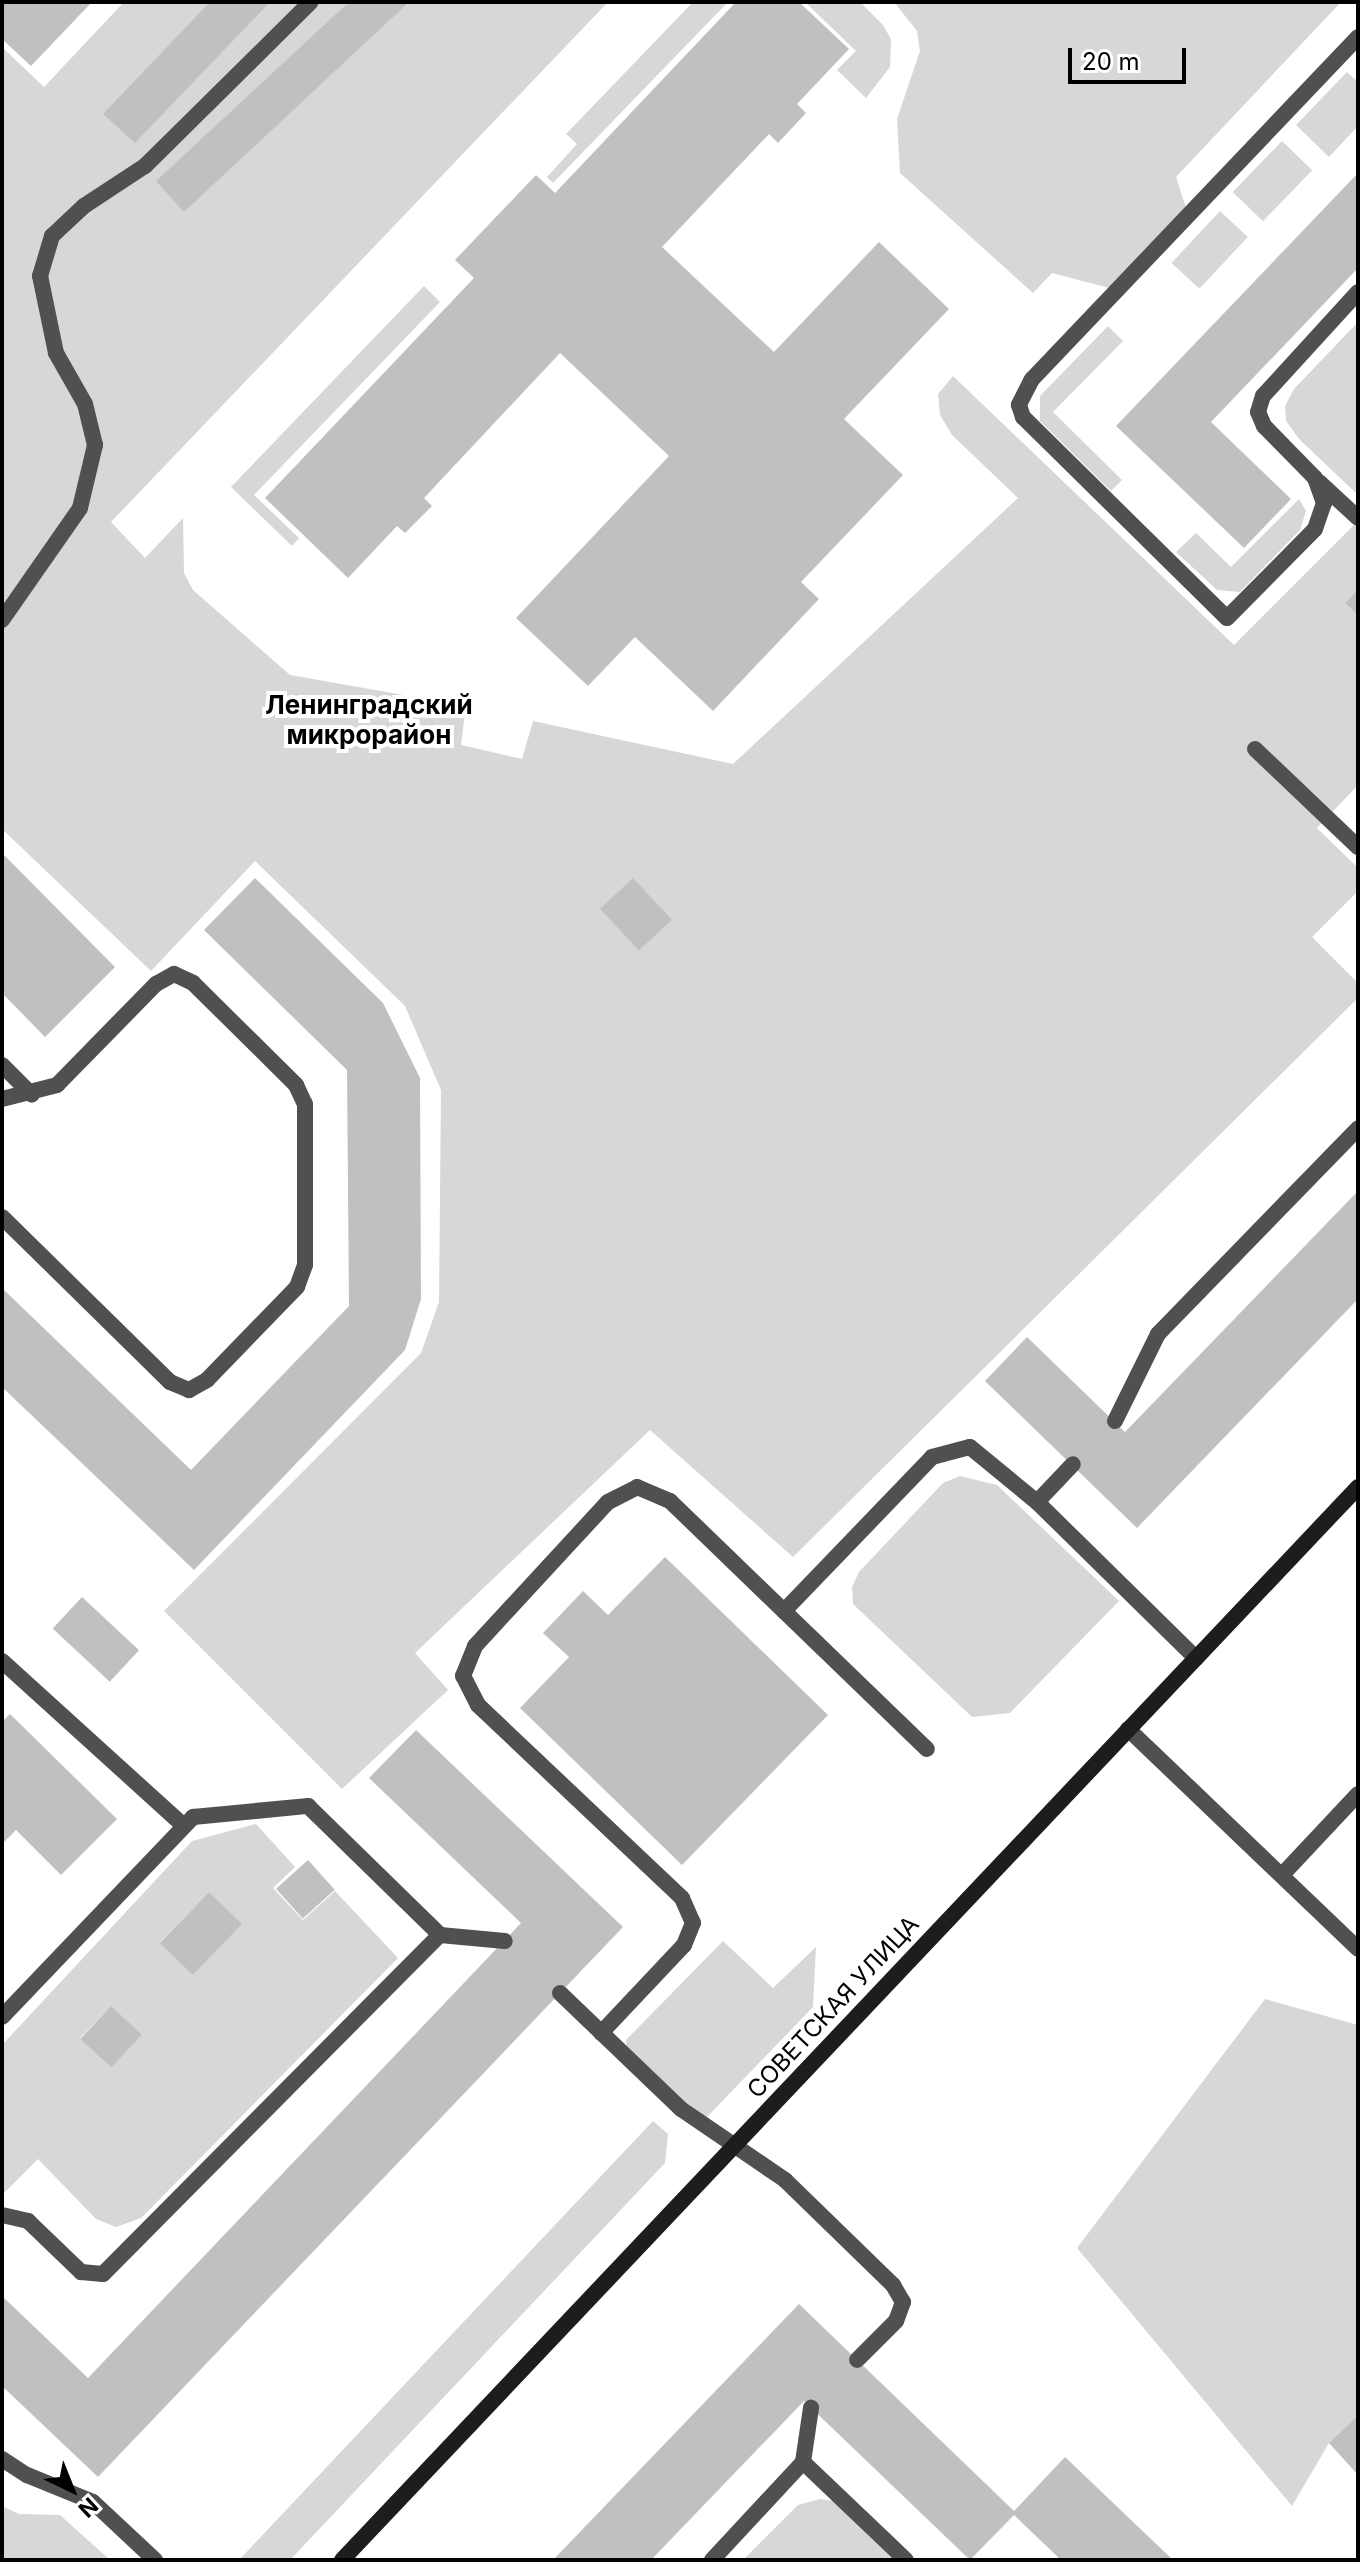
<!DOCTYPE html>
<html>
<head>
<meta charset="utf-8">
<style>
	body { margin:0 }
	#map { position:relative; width:1360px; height:2562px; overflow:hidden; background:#fff; font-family:Inter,sans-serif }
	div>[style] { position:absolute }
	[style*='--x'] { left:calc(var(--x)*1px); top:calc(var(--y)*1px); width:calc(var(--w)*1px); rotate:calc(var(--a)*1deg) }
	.green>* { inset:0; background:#d7d7d7; transform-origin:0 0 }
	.building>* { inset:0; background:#c0c0c0; transform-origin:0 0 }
	.lane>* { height:16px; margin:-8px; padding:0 8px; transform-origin:8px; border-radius:8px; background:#505050 }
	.secondary>* { height:16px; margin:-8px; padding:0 8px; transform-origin:8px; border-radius:8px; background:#1d1d1d }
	span { translate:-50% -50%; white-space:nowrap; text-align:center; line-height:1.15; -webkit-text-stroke:8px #fff; paint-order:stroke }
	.street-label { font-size:24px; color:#000 }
	.neighbourhood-label { font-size:26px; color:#000; font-weight:700 }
	.frame { position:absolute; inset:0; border:4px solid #000; pointer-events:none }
	.north { position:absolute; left:32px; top:2450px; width:80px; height:80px; -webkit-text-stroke:6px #fff; paint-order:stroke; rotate:137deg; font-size:22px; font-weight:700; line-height:32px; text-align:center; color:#000 }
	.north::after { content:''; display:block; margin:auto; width:28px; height:36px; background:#000; clip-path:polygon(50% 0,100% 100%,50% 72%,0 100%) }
	.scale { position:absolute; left:1068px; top:48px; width:118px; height:36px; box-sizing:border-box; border:4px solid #000; border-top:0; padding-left:10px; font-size:24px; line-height:28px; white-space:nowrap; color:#000; -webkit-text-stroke:6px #fff; paint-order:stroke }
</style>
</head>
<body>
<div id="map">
	<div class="green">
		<div style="clip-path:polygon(124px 2px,608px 2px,111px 522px,145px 558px,183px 518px,184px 573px,193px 590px,290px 675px,466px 706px,461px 745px,522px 759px,533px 721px,733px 764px,1018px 498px,952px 435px,940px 415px,938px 394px,953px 376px,1234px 645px,1355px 524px,1358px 527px,1358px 785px,1317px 828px,1358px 868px,1358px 891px,1312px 937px,1358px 983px,1358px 998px,793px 1557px,650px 1430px,415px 1653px,448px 1690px,342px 1789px,164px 1611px,421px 1353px,439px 1302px,441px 1090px,405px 1006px,255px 861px,151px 971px,2px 829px,2px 47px,44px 87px)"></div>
		<div style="clip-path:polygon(693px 2px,728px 2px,553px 183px,547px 177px,577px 144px,566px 134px)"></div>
		<div style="clip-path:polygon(805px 2px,860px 2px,883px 25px,891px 39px,890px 67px,866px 98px,837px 70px,856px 51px)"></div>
		<div style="clip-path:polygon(894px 2px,1341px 2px,1176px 177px,1187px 211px,1113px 289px,1052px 273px,1033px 293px,900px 173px,897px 119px,920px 51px,917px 31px)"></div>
		<div style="clip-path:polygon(1347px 72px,1358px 82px,1358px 126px,1329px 157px,1296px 125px)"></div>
		<div style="left:1282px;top:141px;width:42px;height:71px;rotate:44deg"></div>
		<div style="left:1220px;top:211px;width:38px;height:71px;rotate:43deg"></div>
		<div style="clip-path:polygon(424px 286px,440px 302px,254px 495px,299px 538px,292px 546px,231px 487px)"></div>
		<div style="clip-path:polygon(1358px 322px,1358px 495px,1299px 439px,1286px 421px,1285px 406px,1294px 389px)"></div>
		<div style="clip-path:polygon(1108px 326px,1123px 341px,1053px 412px,1122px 480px,1111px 491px,1040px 421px,1040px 396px)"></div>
		<div style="clip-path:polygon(1299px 499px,1306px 511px,1300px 530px,1240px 592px,1217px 590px,1176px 552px,1196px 533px,1231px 567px)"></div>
		<div style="clip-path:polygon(960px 1476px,997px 1485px,1119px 1601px,1010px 1713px,972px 1717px,853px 1604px,852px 1587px,859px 1572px,943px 1483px)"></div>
		<div style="clip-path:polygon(evenodd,256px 1824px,295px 1867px,273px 1888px,303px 1920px,335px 1891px,398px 1958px,141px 2218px,116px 2227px,96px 2219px,38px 2159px,2px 2195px,2px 2045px,192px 1841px,256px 1824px,209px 1892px,241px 1925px,192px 1974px,160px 1942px,209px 1892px,256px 1824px,111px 2006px,111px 2068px,80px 2038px,111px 2006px)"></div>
		<div style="clip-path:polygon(723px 1941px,773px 1988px,816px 1947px,813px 2007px,705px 2119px,628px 2067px,626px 2040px)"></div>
		<div style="clip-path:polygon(1265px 1999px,1358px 2025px,1358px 2415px,1329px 2443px,1292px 2506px,1077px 2248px)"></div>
		<div style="clip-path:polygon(653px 2121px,668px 2134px,665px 2163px,290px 2560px,239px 2560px)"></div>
		<div style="clip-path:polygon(820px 2499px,834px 2501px,900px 2560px,743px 2560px,798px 2505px)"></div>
		<div style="clip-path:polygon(2px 2506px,19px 2514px,60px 2515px,110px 2560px,2px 2560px)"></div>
	</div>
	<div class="building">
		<div style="clip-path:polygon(2px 2px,92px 2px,31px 66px,2px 39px)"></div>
		<div style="clip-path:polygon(210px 2px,270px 2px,135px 143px,103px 114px)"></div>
		<div style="clip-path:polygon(349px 2px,409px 2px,184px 212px,156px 181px)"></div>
		<div style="clip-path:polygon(736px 2px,799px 2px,849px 49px,797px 104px,806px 113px,778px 143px,769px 134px,662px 247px,774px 352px,879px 242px,949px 309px,844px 419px,903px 475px,801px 582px,819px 599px,713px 711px,635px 637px,588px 686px,516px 618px,669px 456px,560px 353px,424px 498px,432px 506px,405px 533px,397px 526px,348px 578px,265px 498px,474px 278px,455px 260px,536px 175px,555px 193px)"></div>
		<div style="clip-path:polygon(1358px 173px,1358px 268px,1211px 422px,1291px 499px,1244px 548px,1116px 426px)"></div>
		<div style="clip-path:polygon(1358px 590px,1358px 615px,1345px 603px)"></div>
		<div style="clip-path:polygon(2px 853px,115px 967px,45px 1037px,2px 993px)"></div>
		<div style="clip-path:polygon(255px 878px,383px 1003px,420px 1078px,421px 1299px,405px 1350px,194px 1570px,2px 1387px,2px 1288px,191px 1470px,349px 1306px,347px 1070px,204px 930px)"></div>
		<div style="left:633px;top:878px;width:57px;height:45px;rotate:47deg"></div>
		<div style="clip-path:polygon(1358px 1191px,1358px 1299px,1137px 1528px,985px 1381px,1027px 1337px,1125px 1432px)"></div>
		<div style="clip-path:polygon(665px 1557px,828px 1715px,682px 1865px,520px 1708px,569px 1657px,543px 1633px,583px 1591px,608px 1615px)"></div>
		<div style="left:82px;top:1597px;width:78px;height:43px;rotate:43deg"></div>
		<div style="clip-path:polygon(10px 1714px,117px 1819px,61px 1875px,16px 1830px,2px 1844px,2px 1722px)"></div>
		<div style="clip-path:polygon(416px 1730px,623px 1927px,98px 2477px,2px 2386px,2px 2296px,88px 2378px,521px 1923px,369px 1778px)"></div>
		<div style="left:308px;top:1860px;width:40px;height:43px;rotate:48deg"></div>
		<div style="left:209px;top:1892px;width:46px;height:71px;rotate:44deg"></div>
		<div style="left:111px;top:2006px;width:42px;height:45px;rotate:43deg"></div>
		<div style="clip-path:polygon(799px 2304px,1014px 2511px,1065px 2457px,1173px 2560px,1061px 2560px,1014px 2515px,970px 2560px,804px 2401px,651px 2560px,553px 2560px)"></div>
		<div style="clip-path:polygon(1358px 2415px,1358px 2475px,1329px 2443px)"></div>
	</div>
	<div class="lane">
		<div style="--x:1358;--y:37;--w:472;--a:133.6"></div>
		<div style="--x:1032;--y:379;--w:29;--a:117"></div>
		<div style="--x:1019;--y:405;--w:13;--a:72"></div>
		<div style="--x:1023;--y:417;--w:286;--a:44.6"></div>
		<div style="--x:1227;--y:618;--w:125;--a:-45.3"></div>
		<div style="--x:1315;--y:529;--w:28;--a:-71"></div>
		<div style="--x:1324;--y:503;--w:27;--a:-110"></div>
		<div style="--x:1315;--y:478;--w:73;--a:-134.4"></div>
		<div style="--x:1264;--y:426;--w:15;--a:-113"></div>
		<div style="--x:1258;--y:412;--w:17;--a:-73"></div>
		<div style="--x:1263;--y:396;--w:141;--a:-47.6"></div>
		<div style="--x:1319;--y:482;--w:53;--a:42.7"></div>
		<div style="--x:2;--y:620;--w:136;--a:-55.1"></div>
		<div style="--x:80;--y:508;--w:65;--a:-76.6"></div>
		<div style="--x:95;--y:445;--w:42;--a:-103.7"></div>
		<div style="--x:85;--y:404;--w:59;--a:-119.6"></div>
		<div style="--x:56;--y:353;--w:79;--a:-101.7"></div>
		<div style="--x:40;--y:276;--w:42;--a:-73.3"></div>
		<div style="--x:52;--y:236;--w:44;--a:-43.2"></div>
		<div style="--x:84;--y:206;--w:73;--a:-33.3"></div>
		<div style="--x:145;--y:166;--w:233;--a:-44.7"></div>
		<div style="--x:1255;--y:749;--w:142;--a:43.6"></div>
		<div style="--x:2;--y:1065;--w:42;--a:45"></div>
		<div style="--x:2;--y:1099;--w:57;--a:-14.3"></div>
		<div style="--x:57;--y:1085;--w:141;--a:-45.6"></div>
		<div style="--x:156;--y:984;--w:21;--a:-29"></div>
		<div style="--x:174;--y:974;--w:21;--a:25"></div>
		<div style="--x:193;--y:983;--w:145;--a:44.7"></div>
		<div style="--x:296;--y:1085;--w:21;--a:65"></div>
		<div style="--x:305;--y:1104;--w:161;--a:90"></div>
		<div style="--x:305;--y:1265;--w:23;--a:110"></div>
		<div style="--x:297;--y:1287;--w:129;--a:134.1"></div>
		<div style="--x:207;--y:1380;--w:21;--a:151"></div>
		<div style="--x:189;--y:1390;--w:21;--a:-157"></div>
		<div style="--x:170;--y:1382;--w:235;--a:-135.5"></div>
		<div style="--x:1115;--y:1421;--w:97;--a:-63.7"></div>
		<div style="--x:1158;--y:1334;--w:287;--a:-45.8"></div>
		<div style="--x:1037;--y:1502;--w:52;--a:-46.5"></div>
		<div style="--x:784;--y:1611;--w:214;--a:-46.1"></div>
		<div style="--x:932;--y:1457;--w:39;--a:-15"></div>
		<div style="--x:970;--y:1447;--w:87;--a:39.4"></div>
		<div style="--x:1037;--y:1502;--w:223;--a:44.5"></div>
		<div style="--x:2;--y:1661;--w:246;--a:42.2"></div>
		<div style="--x:1128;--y:1729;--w:318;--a:43.7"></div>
		<div style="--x:1282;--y:1875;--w:111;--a:-46.8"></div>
		<div style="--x:560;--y:1993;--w:168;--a:43.8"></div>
		<div style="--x:681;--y:2109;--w:126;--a:34.3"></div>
		<div style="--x:785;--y:2180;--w:151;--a:44.2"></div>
		<div style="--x:893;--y:2285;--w:20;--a:60"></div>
		<div style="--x:903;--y:2302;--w:20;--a:110"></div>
		<div style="--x:896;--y:2321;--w:55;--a:135"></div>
		<div style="--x:2;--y:2017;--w:277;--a:-46.3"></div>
		<div style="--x:193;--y:1817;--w:116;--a:-5.5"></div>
		<div style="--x:308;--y:1806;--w:185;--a:44.3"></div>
		<div style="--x:440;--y:1935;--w:65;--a:5.3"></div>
		<div style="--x:601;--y:2033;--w:121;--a:-46.7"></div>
		<div style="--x:684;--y:1945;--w:24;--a:-68"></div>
		<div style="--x:693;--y:1923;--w:27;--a:-114"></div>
		<div style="--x:682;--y:1898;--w:281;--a:-136.6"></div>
		<div style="--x:478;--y:1705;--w:33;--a:-117"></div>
		<div style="--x:463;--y:1676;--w:32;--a:-68"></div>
		<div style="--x:475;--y:1646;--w:196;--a:-47.3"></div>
		<div style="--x:608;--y:1502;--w:33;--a:-27"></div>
		<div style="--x:637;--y:1487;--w:36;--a:23"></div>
		<div style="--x:670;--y:1501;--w:357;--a:44"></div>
		<div style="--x:2;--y:2215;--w:27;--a:13"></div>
		<div style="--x:28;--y:2221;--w:74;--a:43.9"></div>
		<div style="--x:81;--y:2272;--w:22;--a:5"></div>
		<div style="--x:103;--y:2274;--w:478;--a:-45.2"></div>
		<div style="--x:2;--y:2459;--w:30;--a:33"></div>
		<div style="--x:27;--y:2475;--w:71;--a:22.2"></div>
		<div style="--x:93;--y:2502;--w:85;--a:43.1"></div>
		<div style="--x:803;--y:2462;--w:142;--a:43.6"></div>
		<div style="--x:712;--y:2560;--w:134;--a:-47.1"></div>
		<div style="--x:803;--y:2462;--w:55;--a:-81.6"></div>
	</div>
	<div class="secondary">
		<div style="--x:342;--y:2560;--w:1478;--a:-46.56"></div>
	</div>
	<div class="street-label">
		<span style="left:833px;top:2007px;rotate:-47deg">СОВЕТСКАЯ УЛИЦА</span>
	</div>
	<div class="neighbourhood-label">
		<span style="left:369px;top:720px">Ленинградский<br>микрорайон</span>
	</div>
	<div class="frame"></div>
	<div class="north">N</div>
	<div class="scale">20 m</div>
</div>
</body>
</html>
